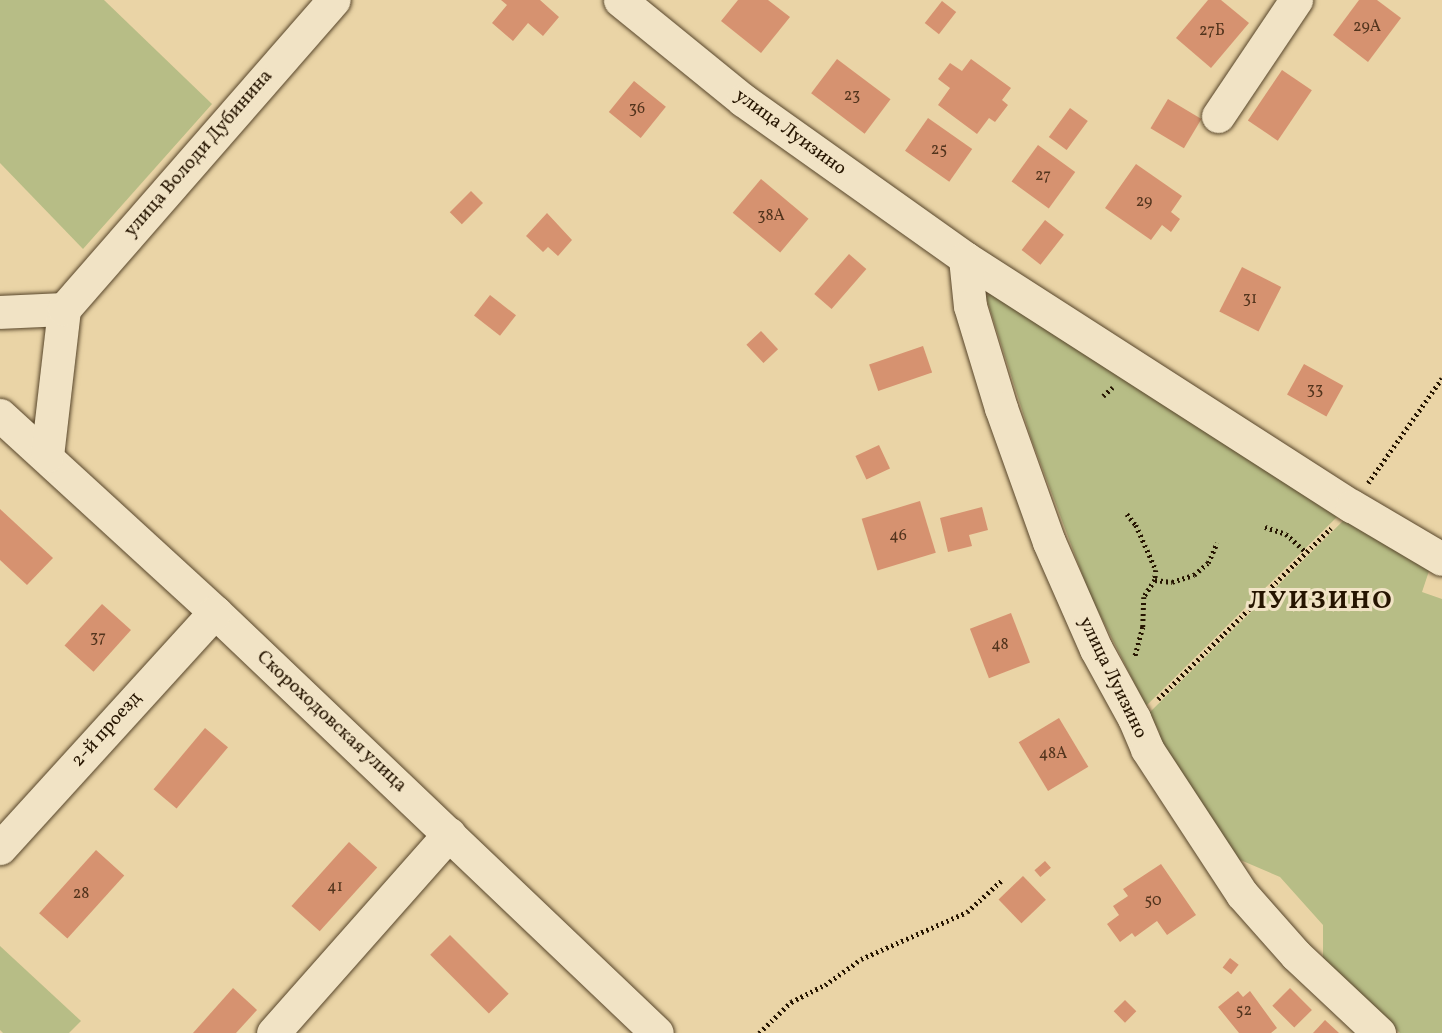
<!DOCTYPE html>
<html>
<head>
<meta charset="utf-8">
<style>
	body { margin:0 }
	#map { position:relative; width:1442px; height:1033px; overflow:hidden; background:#ead4a6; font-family:Vollkorn,serif }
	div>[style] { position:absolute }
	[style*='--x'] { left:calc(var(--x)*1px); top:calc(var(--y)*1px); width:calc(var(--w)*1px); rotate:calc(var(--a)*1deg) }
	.green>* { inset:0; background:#b7bd86 }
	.building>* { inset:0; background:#d69270; transform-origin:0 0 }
	.path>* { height:4.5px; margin-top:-2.25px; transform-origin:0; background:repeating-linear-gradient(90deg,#261501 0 2px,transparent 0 5.5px) }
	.roads { filter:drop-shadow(0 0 2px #57452a) drop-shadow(0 0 2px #57452a) }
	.minor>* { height:33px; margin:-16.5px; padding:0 16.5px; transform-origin:16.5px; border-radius:16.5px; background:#f1e3c5 }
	span { translate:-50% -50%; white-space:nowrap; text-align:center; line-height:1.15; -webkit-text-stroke:6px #f1e3c5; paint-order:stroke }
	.number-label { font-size:16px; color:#52341d }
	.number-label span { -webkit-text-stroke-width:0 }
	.street-label { font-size:19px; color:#261501 }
	.district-label { font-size:26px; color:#261501; font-weight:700; letter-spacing:2px }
</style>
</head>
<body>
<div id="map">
	<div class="green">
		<div style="clip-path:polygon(0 0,104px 0,212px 104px,83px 249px,0 163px)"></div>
		<div style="clip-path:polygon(994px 290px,1345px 509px,1146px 706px,1090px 595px,1031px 438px,986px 297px)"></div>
		<div style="clip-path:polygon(1350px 514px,1431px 565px,1422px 592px,1442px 599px,1442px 1033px,1400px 1033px,1323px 962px,1323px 925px,1280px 877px,1231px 856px,1156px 736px,1160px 733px,1149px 713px)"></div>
		<div style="clip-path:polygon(0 946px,81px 1021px,69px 1033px,3px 1033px,0 1030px)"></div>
	</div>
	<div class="building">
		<div style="clip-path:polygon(501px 0,540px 0,559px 17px,543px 36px,528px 23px,513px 41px,492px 23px,507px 5px)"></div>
		<div style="clip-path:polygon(738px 0,768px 0,790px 17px,761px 53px,721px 21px)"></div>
		<div style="clip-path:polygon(1208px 0,1221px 0,1249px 23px,1211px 68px,1176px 38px)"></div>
		<div style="clip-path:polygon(1359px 0,1377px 0,1401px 18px,1368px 62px,1333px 35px)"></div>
		<div style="left:942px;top:1px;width:18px;height:28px;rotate:38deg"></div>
		<div style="left:837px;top:59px;width:67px;height:43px;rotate:37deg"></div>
		<div style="clip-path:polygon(971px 59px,1011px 88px,1002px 100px,1008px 105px,995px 122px,989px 118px,977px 134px,938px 105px,950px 88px,938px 79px,950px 63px,962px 71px)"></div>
		<div style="left:1282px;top:70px;width:36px;height:61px;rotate:34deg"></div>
		<div style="left:634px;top:81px;width:41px;height:40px;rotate:39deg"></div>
		<div style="left:1168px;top:99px;width:39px;height:34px;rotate:31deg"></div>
		<div style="left:1070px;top:108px;width:22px;height:36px;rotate:36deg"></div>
		<div style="left:928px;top:118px;width:54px;height:40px;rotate:35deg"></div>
		<div style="left:1038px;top:145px;width:46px;height:45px;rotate:36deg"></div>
		<div style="clip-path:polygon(1136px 164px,1182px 196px,1171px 212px,1180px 219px,1171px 232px,1162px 225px,1151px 240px,1105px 208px)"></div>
		<div style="left:761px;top:179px;width:62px;height:44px;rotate:40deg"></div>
		<div style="left:471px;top:191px;width:17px;height:30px;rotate:45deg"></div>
		<div style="clip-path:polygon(547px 213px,572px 240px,558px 256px,548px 247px,543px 252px,526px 236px)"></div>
		<div style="left:1045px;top:220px;width:24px;height:38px;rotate:38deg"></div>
		<div style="left:849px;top:254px;width:23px;height:53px;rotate:41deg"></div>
		<div style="left:1242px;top:267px;width:44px;height:50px;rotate:27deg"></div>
		<div style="left:490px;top:295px;width:33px;height:26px;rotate:38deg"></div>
		<div style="left:761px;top:331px;width:25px;height:20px;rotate:47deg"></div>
		<div style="left:923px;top:346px;width:28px;height:57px;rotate:71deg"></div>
		<div style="left:1304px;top:364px;width:45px;height:35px;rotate:29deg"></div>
		<div style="left:879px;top:445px;width:26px;height:26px;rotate:65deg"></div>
		<div style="left:920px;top:501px;width:54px;height:61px;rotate:73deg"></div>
		<div style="clip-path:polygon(982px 507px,988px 530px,969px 535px,972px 546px,948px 552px,940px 518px)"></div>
		<div style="clip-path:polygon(0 509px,53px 558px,27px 585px,0 560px)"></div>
		<div style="left:102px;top:604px;width:39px;height:56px;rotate:42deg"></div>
		<div style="left:1011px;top:613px;width:53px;height:44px;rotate:69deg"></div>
		<div style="left:1059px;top:718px;width:57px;height:47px;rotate:59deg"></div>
		<div style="left:205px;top:728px;width:30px;height:80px;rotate:40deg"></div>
		<div style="left:349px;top:842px;width:38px;height:86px;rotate:42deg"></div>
		<div style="left:96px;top:850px;width:38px;height:85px;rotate:42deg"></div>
		<div style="left:1045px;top:861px;width:9px;height:14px;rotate:49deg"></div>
		<div style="clip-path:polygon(1161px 864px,1196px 915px,1167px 935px,1157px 921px,1135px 937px,1132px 933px,1120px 942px,1107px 924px,1119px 915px,1113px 906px,1128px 896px,1123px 889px)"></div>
		<div style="left:1023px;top:876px;width:33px;height:34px;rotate:46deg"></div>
		<div style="left:450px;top:935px;width:83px;height:28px;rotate:45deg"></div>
		<div style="left:1230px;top:958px;width:11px;height:12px;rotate:38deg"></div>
		<div style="clip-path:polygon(233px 988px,257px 1010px,236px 1033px,193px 1033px)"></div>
		<div style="left:1290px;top:988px;width:31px;height:25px;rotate:45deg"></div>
		<div style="clip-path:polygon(1238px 991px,1243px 997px,1250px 991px,1277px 1028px,1271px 1033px,1239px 1033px,1218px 1007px)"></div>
		<div style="left:1125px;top:1000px;width:16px;height:16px;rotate:45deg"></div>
		<div style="clip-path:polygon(1325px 1020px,1339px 1033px,1313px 1033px)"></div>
	</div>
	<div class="path">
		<div style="--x:1103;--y:396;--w:13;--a:-42"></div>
		<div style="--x:1368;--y:483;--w:128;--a:-54.8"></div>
		<div style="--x:1127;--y:514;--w:14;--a:51"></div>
		<div style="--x:1136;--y:525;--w:49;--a:66"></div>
		<div style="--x:1156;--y:570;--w:10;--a:96"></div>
		<div style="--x:1155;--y:580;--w:20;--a:123"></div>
		<div style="--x:1144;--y:597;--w:30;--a:92"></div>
		<div style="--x:1143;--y:627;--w:31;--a:105"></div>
		<div style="--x:1265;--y:527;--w:22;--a:18"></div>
		<div style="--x:1286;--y:534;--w:27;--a:42"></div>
		<div style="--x:1155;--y:580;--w:17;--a:7"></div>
		<div style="--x:1172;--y:582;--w:23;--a:-18"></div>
		<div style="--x:1194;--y:575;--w:18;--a:-41"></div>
		<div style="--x:1208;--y:563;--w:22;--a:-66"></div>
		<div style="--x:1158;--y:699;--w:243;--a:-44.7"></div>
		<div style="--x:759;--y:1033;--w:45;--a:-44.1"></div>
		<div style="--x:791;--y:1002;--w:38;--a:-27"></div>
		<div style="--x:825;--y:985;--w:44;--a:-35.8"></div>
		<div style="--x:861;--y:959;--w:116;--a:-23.9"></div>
		<div style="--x:967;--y:912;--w:49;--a:-42.5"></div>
	</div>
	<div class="roads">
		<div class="minor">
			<div style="--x:620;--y:0;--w:159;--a:39.1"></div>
			<div style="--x:743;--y:100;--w:272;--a:35.4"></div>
			<div style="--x:965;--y:258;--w:460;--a:32.7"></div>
			<div style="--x:1352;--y:506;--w:104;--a:30.5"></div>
			<div style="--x:1218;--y:116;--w:140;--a:-56.1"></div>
			<div style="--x:965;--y:258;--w:48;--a:84.1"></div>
			<div style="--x:970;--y:306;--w:107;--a:73.1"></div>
			<div style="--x:1001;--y:408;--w:142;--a:70.3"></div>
			<div style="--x:1049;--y:542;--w:117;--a:66.3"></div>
			<div style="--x:1096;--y:649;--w:79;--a:61.2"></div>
			<div style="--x:1134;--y:718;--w:34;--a:67"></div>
			<div style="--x:1147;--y:749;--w:173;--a:56.8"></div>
			<div style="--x:1242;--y:894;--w:81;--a:48.5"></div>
			<div style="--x:1296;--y:955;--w:114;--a:43.2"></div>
			<div style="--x:0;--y:312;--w:64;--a:-2.7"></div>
			<div style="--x:0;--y:415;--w:292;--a:42.5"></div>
			<div style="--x:215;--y:612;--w:610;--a:43.61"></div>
			<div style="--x:47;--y:456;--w:148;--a:-83.4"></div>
			<div style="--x:64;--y:309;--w:410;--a:-48.9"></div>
			<div style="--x:0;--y:848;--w:319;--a:-47.7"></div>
			<div style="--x:273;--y:1033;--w:266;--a:-48.5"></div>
		</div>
	</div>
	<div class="number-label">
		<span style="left:1367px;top:27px">29А</span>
		<span style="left:1212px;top:31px">27Б</span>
		<span style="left:852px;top:96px">23</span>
		<span style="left:637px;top:109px">36</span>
		<span style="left:939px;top:150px">25</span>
		<span style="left:1043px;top:176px">27</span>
		<span style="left:1144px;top:202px">29</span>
		<span style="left:771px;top:216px">38А</span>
		<span style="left:1250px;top:299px">31</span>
		<span style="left:1315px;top:390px">33</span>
		<span style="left:898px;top:536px">46</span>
		<span style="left:98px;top:638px">37</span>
		<span style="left:1000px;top:645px">48</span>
		<span style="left:1053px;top:754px">48А</span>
		<span style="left:335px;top:887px">41</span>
		<span style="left:81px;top:894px">28</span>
		<span style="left:1153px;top:901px">50</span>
		<span style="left:1244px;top:1011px">52</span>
	</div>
	<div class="street-label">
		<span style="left:790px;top:133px;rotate:36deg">улица Луизино</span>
		<span style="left:199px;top:154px;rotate:-49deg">улица Володи Дубинина</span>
		<span style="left:1112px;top:678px;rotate:64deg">улица Луизино</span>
		<span style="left:331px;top:722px;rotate:43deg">Скороходовская улица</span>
		<span style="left:107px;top:730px;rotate:-48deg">2-й проезд</span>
	</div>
	<div class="district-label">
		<span style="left:1321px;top:602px">ЛУИЗИНО</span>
	</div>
</div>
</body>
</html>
